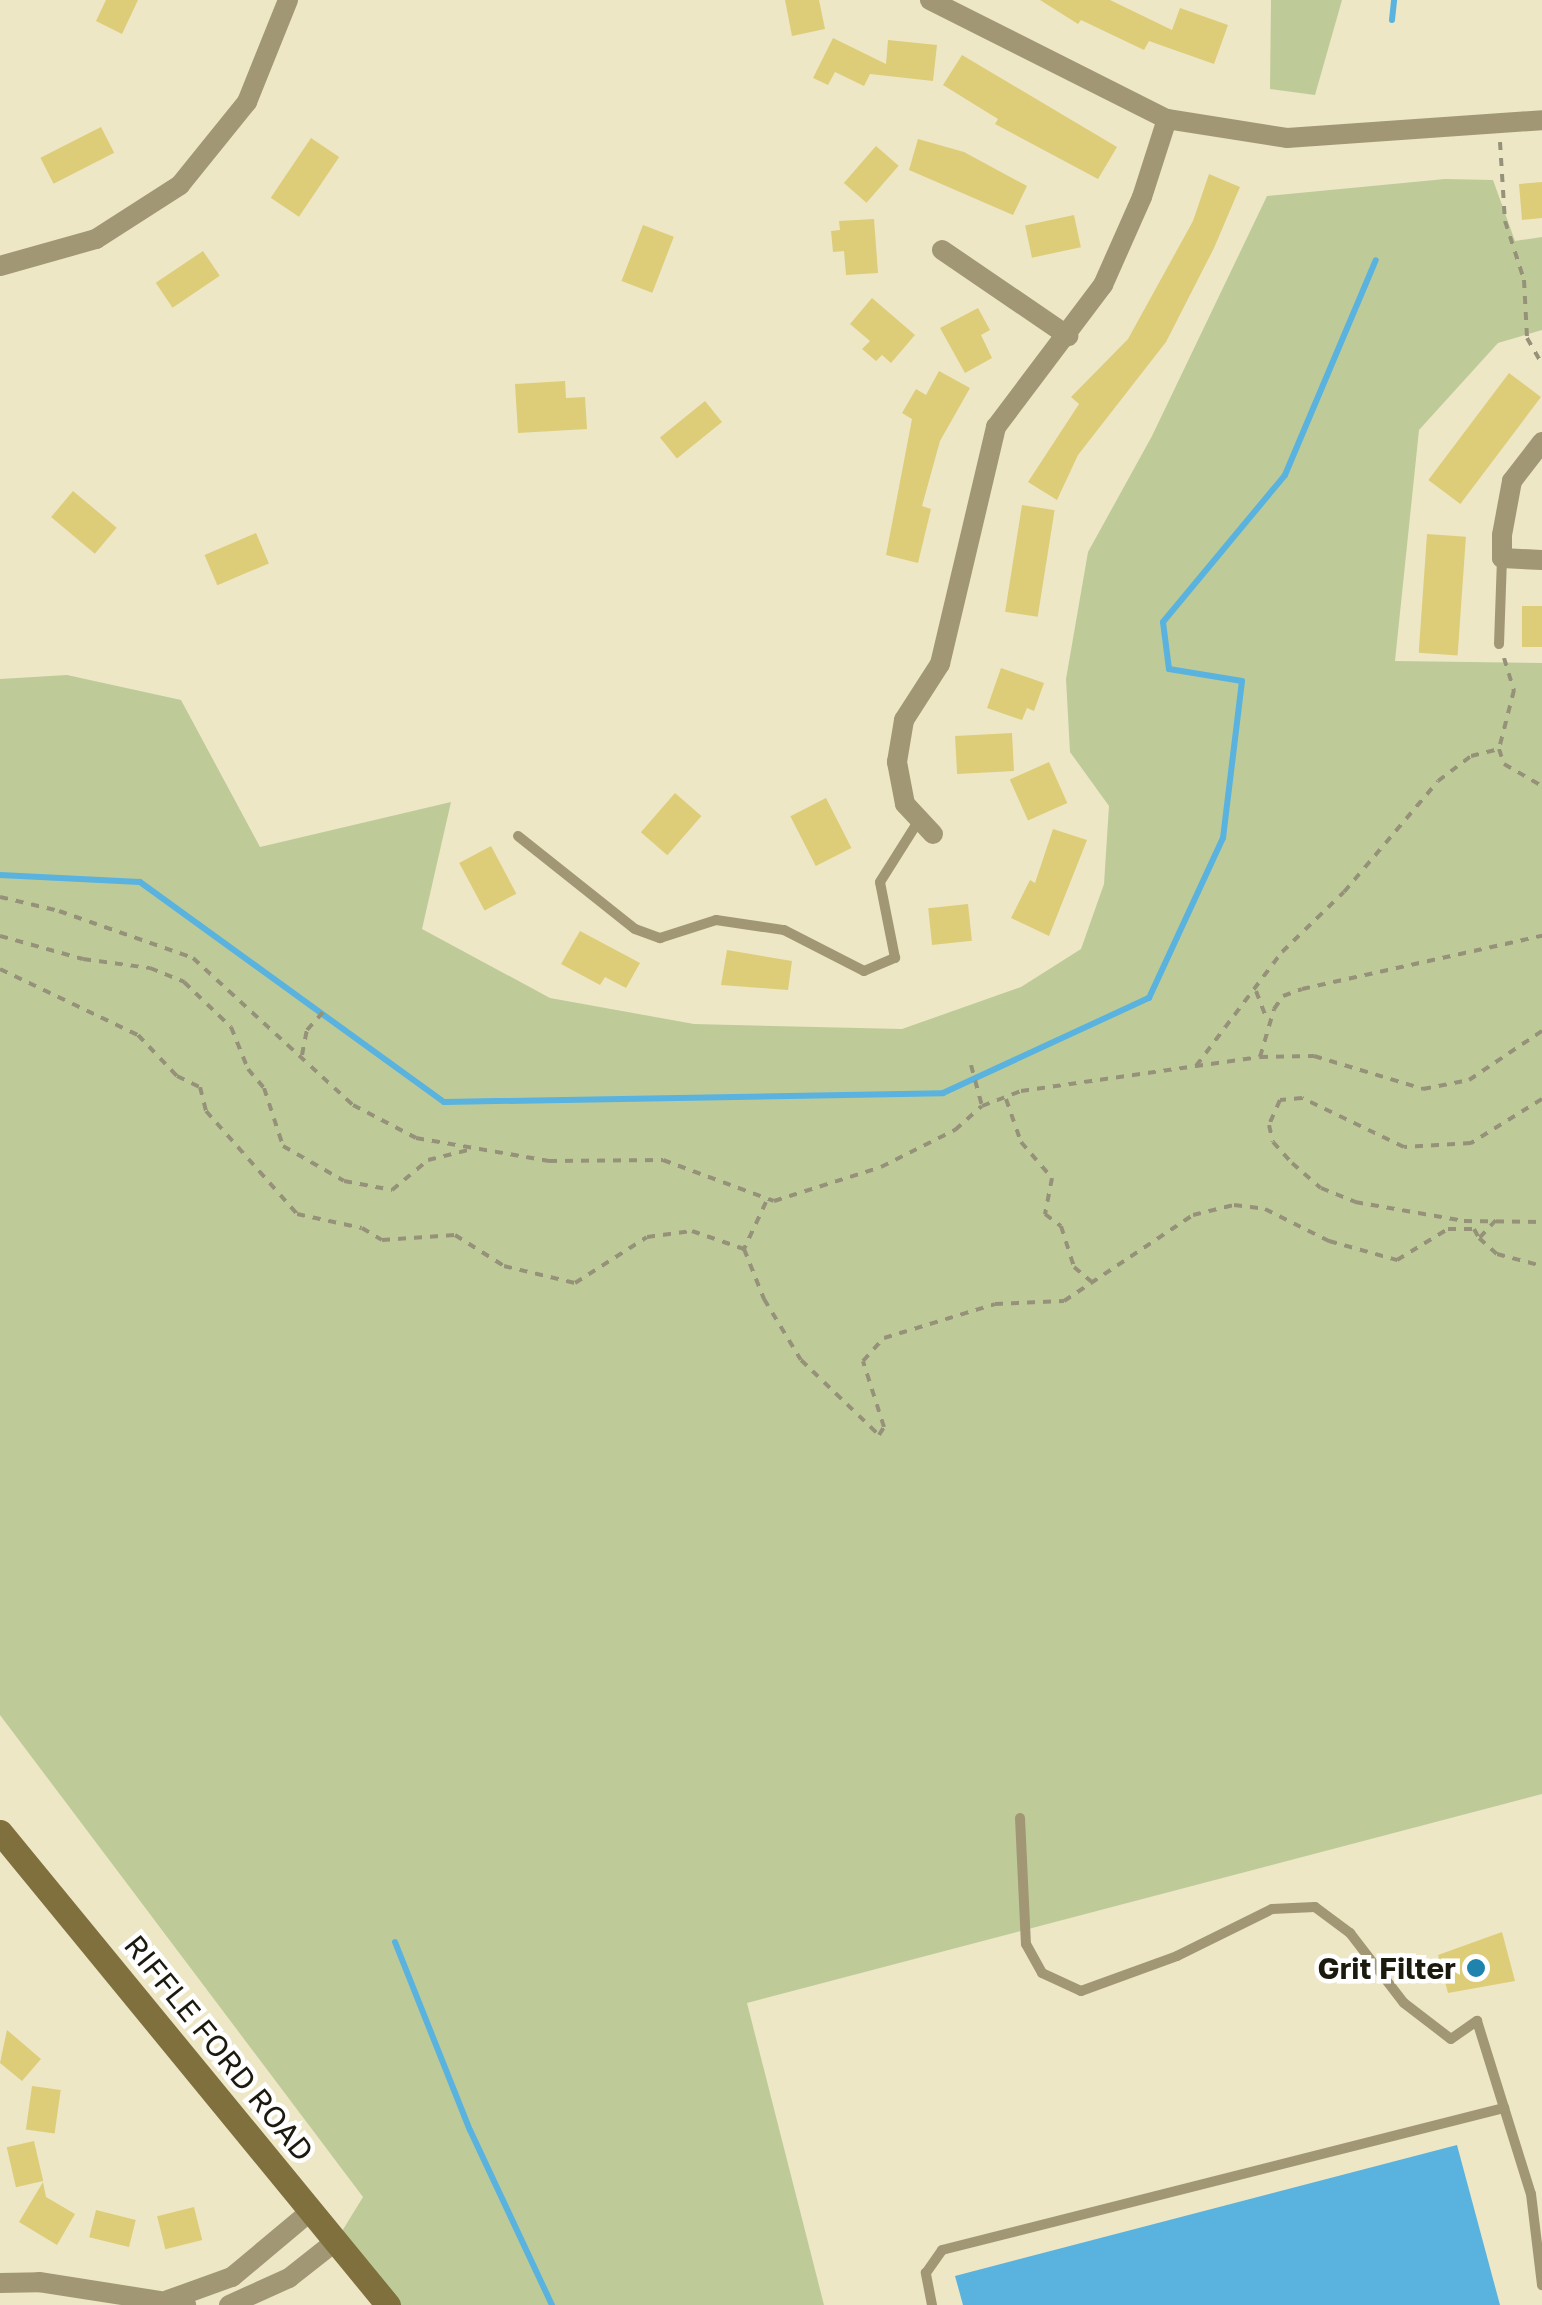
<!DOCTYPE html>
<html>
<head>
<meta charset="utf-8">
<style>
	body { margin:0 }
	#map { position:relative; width:1542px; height:2305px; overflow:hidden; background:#ede7c6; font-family:"Golos Text",sans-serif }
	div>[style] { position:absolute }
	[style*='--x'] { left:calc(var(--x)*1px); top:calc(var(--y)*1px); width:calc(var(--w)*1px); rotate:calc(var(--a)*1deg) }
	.green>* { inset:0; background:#becb98 }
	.water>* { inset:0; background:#5ab2df }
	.stream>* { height:6px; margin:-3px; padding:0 3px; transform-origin:3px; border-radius:3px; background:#5ab2df }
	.building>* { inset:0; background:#ddcd79; transform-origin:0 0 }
	.path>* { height:4px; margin-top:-2px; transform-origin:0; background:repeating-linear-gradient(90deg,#96927a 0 8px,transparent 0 16px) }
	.lane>* { height:10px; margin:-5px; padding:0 5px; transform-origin:5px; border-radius:5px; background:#a19775 }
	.street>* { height:20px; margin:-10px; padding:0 10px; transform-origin:10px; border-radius:10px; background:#a19775 }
	.secondary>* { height:25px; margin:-12.5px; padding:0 12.5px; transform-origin:12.5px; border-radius:12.5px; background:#7f703d }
	.dots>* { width:28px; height:28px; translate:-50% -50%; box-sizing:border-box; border:5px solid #fff; border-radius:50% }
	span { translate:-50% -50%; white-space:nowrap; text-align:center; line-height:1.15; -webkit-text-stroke:9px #fff; paint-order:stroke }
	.poi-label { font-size:30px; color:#1c190e; font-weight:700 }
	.right { translate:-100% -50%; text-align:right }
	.street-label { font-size:30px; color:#1c190e }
</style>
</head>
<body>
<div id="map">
	<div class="green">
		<div style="clip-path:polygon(1271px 0,1342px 0,1315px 95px,1270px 89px)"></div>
		<div style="clip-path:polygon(1445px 179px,1493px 180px,1515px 241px,1542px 237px,1542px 330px,1498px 343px,1419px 430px,1395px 661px,1542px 663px,1542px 1794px,747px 2003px,824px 2305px,388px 2305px,336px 2241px,363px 2197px,0 1715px,0 679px,67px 675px,181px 700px,260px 847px,451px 802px,422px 929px,550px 998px,694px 1024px,902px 1029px,1021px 987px,1081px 949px,1104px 884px,1109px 806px,1070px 752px,1066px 679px,1088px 552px,1152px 436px,1267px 196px)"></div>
	</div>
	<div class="water">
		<div style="clip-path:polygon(1457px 2145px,1500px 2305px,963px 2305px,955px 2276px)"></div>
	</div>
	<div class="stream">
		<div style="--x:1392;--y:20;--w:20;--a:-84"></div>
		<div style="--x:0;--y:875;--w:140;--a:2.9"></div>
		<div style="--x:140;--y:882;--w:375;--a:35.9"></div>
		<div style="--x:444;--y:1102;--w:499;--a:-1"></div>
		<div style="--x:943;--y:1093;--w:227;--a:-24.8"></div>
		<div style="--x:1149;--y:998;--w:176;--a:-65.2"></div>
		<div style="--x:1223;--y:838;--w:158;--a:-83.1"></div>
		<div style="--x:1242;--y:681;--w:74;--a:-170.7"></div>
		<div style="--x:1169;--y:669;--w:47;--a:-97.3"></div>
		<div style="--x:1163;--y:622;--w:191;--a:-50.3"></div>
		<div style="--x:1285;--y:475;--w:233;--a:-67.1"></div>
		<div style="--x:395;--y:1942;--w:202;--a:68.3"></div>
		<div style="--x:470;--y:2130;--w:193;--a:64.9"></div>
	</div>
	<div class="building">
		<div style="clip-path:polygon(106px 0,138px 0,122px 34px,96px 21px)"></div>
		<div style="clip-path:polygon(785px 0,819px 0,825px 29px,792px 36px)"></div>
		<div style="clip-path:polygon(1040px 0,1110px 0,1172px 30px,1180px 8px,1228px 25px,1214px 64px,1149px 41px,1144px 50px,1081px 20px,1078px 24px)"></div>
		<div style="clip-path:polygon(833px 38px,886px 64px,888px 40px,937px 45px,933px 81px,870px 74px,864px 86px,835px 72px,828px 85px,813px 78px)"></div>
		<div style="clip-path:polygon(962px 55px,1117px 147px,1098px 179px,995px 124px,998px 119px,943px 85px)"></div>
		<div style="left:101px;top:127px;width:29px;height:68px;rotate:63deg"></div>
		<div style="left:311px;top:138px;width:34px;height:72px;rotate:34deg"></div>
		<div style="clip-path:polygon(918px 139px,964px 152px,1027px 186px,1013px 215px,909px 170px)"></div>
		<div style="left:876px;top:146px;width:30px;height:49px;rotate:41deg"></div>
		<div style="clip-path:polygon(1209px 174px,1240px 187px,1214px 248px,1166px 342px,1078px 455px,1057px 500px,1028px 482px,1079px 404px,1071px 397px,1128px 339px,1193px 221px)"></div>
		<div style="clip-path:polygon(1542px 182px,1542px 218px,1522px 220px,1519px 184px)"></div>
		<div style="left:1074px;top:215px;width:33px;height:50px;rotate:78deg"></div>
		<div style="clip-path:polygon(874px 219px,878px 273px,846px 275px,844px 251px,833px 252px,831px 231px,840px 230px,839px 221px)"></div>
		<div style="left:643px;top:225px;width:33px;height:60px;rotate:21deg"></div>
		<div style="left:203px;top:251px;width:30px;height:57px;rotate:56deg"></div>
		<div style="clip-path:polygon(872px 298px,915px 335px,891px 363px,882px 355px,876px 361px,862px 349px,870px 341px,850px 324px)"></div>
		<div style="clip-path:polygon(978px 308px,990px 330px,981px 335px,992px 358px,965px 373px,940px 328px)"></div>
		<div style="clip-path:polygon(939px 371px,970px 388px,940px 441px,922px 506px,931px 509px,918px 563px,886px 555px,912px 419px,902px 413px,916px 389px,926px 395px)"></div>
		<div style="left:1509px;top:373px;width:40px;height:134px;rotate:37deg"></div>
		<div style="clip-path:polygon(565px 381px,566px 398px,585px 397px,587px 429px,518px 433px,515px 384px)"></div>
		<div style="left:705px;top:401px;width:27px;height:58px;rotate:51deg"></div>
		<div style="left:73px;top:491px;width:57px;height:34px;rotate:40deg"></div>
		<div style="left:1022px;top:505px;width:33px;height:108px;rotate:9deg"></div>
		<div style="left:256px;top:533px;width:33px;height:56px;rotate:67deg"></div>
		<div style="left:1427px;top:534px;width:39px;height:119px;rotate:4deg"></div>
		<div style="left:1542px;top:606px;width:41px;height:20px;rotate:90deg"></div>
		<div style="clip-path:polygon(1001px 668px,1044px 683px,1034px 711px,1027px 708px,1022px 720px,987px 708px)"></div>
		<div style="left:1012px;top:733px;width:38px;height:57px;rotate:87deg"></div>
		<div style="left:1049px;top:762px;width:45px;height:43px;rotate:66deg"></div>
		<div style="left:675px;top:793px;width:35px;height:52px;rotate:41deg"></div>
		<div style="left:826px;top:798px;width:56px;height:40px;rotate:63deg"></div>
		<div style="clip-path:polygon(1053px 829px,1087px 840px,1049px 936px,1011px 918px,1030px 880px,1035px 883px)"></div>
		<div style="left:491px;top:846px;width:54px;height:36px;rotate:62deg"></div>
		<div style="left:968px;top:904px;width:37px;height:40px;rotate:84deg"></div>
		<div style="clip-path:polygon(580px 931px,640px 963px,626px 988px,605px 977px,600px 985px,561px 964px)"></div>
		<div style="clip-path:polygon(727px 950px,792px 961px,788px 990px,721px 985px)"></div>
		<div style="clip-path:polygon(1502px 1932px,1515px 1981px,1448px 1993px,1438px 1955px)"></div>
		<div style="clip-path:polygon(7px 2030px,41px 2059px,22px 2081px,0 2063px)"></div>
		<div style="left:32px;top:2086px;width:29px;height:44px;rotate:8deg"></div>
		<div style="left:34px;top:2141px;width:41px;height:28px;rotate:77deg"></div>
		<div style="clip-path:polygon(43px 2182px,46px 2197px,75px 2214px,57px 2245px,19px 2222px)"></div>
		<div style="left:194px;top:2207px;width:34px;height:38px;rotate:76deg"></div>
		<div style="left:96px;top:2210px;width:41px;height:28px;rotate:14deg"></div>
	</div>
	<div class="path">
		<div style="--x:1500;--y:142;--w:79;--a:86.4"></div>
		<div style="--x:1505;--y:221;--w:62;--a:72.1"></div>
		<div style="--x:1524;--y:280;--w:58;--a:87"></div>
		<div style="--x:1527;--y:338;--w:30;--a:60"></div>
		<div style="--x:1504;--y:658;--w:34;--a:73"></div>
		<div style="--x:1514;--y:690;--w:61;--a:104.3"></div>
		<div style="--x:1499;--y:749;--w:16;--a:72"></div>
		<div style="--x:1504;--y:764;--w:44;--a:30.1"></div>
		<div style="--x:0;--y:897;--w:61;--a:13.3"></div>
		<div style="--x:59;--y:911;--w:142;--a:19.3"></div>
		<div style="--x:193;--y:958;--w:217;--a:42.6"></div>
		<div style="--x:353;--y:1105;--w:71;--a:27.6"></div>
		<div style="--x:416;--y:1138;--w:135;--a:9.8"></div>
		<div style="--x:549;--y:1161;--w:114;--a:-0.5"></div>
		<div style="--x:663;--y:1160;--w:118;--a:20.3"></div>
		<div style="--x:774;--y:1201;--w:112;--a:-17.6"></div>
		<div style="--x:881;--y:1167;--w:83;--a:-26.6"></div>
		<div style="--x:955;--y:1130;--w:36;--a:-42"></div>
		<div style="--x:982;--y:1106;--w:42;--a:-21"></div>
		<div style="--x:1021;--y:1091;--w:241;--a:-8.1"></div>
		<div style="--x:1260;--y:1057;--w:50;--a:-73.7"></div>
		<div style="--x:1274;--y:1009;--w:16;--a:-55"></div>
		<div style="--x:1283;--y:996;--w:20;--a:-20"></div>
		<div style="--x:1302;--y:989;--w:246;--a:-12.5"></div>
		<div style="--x:0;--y:936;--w:86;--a:15.5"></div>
		<div style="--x:83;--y:959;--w:68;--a:7.7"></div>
		<div style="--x:150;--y:968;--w:37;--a:22"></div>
		<div style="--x:184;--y:982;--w:65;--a:43.8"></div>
		<div style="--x:231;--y:1027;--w:45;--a:68"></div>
		<div style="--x:248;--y:1069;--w:25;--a:50"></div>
		<div style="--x:264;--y:1088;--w:61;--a:71.9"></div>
		<div style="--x:283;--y:1146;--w:70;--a:29.8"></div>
		<div style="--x:344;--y:1181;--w:49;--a:10.6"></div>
		<div style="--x:392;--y:1190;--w:47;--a:-39.8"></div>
		<div style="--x:428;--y:1160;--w:41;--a:-14"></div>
		<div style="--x:0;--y:969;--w:153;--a:25.6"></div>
		<div style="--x:138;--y:1035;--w:57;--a:46.4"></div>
		<div style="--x:177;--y:1076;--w:25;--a:26"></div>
		<div style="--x:200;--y:1087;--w:25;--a:76"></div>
		<div style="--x:206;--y:1111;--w:137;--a:48.5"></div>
		<div style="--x:297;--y:1214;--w:66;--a:12.2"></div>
		<div style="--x:362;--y:1228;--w:23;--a:31"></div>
		<div style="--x:382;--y:1240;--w:73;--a:-3.9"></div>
		<div style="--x:455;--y:1235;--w:58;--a:32.3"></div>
		<div style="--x:504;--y:1266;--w:73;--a:13.5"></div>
		<div style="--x:575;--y:1283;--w:85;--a:-32.6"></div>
		<div style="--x:647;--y:1237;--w:45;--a:-7.6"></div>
		<div style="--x:692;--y:1231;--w:55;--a:19.1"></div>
		<div style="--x:1256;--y:991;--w:31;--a:69"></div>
		<div style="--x:302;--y:1055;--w:25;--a:-79"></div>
		<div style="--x:307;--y:1030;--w:30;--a:-48"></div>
		<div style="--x:1260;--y:1057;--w:54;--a:-1.1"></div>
		<div style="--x:1314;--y:1056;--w:114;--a:16.8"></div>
		<div style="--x:1423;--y:1089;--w:47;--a:-11.1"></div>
		<div style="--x:1469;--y:1080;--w:88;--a:-33.9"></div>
		<div style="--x:971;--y:1065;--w:42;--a:75"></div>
		<div style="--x:1196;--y:1066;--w:143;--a:-53"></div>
		<div style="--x:1282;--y:952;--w:86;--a:-44.1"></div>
		<div style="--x:1344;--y:892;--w:145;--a:-49.7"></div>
		<div style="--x:1438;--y:781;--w:41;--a:-37.1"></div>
		<div style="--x:1471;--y:756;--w:29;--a:-14"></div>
		<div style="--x:1006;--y:1099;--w:46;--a:70.8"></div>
		<div style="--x:1021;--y:1142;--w:48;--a:49.3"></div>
		<div style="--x:1052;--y:1178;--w:37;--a:101"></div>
		<div style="--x:1045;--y:1214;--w:20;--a:37"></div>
		<div style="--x:1061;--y:1226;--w:43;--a:72.4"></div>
		<div style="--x:1074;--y:1267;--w:26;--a:40"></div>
		<div style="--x:1542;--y:1099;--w:84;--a:148.2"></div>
		<div style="--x:1471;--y:1143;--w:67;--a:176.6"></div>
		<div style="--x:1404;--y:1147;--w:113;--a:-154.3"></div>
		<div style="--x:1302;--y:1098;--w:22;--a:175"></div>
		<div style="--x:1280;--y:1100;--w:27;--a:114"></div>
		<div style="--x:1269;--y:1125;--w:17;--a:77"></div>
		<div style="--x:1273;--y:1142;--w:28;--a:48"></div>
		<div style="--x:1292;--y:1163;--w:38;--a:41"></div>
		<div style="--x:1321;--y:1188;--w:37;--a:22"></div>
		<div style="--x:1355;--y:1202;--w:111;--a:9.9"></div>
		<div style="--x:1464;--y:1221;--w:78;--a:0.7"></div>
		<div style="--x:766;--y:1202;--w:52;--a:115.1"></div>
		<div style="--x:744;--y:1249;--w:54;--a:68.2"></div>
		<div style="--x:764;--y:1299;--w:71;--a:58.8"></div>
		<div style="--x:801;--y:1360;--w:108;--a:43.9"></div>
		<div style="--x:879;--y:1435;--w:9;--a:-58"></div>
		<div style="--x:884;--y:1427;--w:69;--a:-107.7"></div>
		<div style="--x:863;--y:1361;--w:31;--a:-48"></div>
		<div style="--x:884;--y:1338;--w:116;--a:-17"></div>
		<div style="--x:995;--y:1304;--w:69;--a:-2.5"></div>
		<div style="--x:1064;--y:1301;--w:155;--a:-33.7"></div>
		<div style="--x:1193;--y:1215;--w:42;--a:-13.7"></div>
		<div style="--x:1234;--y:1205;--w:31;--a:7"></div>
		<div style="--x:1265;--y:1209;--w:72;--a:26.6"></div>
		<div style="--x:1329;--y:1241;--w:71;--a:15.6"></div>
		<div style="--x:1397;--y:1260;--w:60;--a:-31.3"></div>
		<div style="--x:1448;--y:1229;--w:26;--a:0"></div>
		<div style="--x:1474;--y:1229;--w:10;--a:61"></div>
		<div style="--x:1496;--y:1220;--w:25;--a:133"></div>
		<div style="--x:1479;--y:1238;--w:24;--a:42"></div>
		<div style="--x:1497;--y:1254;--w:47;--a:14.9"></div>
	</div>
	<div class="lane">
		<div style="--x:1499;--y:644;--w:85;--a:-88"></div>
		<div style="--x:518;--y:836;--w:149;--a:38.5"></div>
		<div style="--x:635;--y:929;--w:27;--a:20"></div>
		<div style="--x:660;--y:938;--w:59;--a:-17.8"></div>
		<div style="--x:716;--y:920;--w:69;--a:8.4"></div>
		<div style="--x:784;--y:930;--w:90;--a:27.1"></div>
		<div style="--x:864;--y:971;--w:34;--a:-23"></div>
		<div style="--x:895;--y:958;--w:77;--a:-101.2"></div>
		<div style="--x:880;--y:882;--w:73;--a:-57.8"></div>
		<div style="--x:1020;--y:1818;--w:126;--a:87.3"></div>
		<div style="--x:1026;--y:1944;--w:33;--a:61"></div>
		<div style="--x:1042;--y:1973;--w:43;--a:24.8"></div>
		<div style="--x:1081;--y:1991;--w:102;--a:-20"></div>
		<div style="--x:1177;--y:1956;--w:106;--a:-26.3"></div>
		<div style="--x:1272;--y:1909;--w:43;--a:-2.7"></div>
		<div style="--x:1315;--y:1907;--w:44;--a:36.6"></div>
		<div style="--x:1350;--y:1933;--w:88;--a:52.4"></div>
		<div style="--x:1404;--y:2003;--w:59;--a:37.5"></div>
		<div style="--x:1451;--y:2039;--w:32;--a:-35"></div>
		<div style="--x:1477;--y:2021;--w:181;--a:72.7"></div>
		<div style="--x:1531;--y:2194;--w:92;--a:83.1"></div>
		<div style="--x:932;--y:2305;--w:33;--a:-101"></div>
		<div style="--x:926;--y:2273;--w:28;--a:-55"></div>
		<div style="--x:942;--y:2250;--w:580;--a:-14.18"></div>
	</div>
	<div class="street">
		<div style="--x:930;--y:0;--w:265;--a:26.7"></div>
		<div style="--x:1167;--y:119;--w:121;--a:9"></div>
		<div style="--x:1287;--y:138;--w:256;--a:-4"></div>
		<div style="--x:942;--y:250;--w:153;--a:34.3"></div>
		<div style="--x:0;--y:266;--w:100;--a:-15.7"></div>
		<div style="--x:96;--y:239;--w:100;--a:-32.7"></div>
		<div style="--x:180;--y:185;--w:107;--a:-51.1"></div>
		<div style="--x:247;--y:102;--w:110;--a:-68.1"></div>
		<div style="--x:1542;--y:442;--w:49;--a:127.6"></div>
		<div style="--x:1512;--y:481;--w:55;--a:100.5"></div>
		<div style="--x:1502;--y:535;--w:23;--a:90"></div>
		<div style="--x:1502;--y:558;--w:40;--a:2.9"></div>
		<div style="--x:933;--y:834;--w:41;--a:-133"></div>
		<div style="--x:905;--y:804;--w:43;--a:-100.8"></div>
		<div style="--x:897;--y:762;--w:43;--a:-80.5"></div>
		<div style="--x:904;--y:720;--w:67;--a:-57.3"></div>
		<div style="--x:940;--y:664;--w:244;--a:-76.7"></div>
		<div style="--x:996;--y:427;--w:178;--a:-53"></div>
		<div style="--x:1103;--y:285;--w:96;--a:-66.1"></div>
		<div style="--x:1142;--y:197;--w:82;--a:-72.2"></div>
		<div style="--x:0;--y:2283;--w:39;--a:-1"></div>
		<div style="--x:39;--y:2282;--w:149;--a:8.9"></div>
		<div style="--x:168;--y:2300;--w:68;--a:-19.8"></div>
		<div style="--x:232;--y:2277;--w:103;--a:-39.9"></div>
		<div style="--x:229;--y:2305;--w:66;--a:-24.2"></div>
		<div style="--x:289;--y:2278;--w:60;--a:-38.2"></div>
	</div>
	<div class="secondary">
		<div style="--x:0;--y:1832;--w:612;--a:50.64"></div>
	</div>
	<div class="dots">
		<div style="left:1476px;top:1968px;background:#1e83ad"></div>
	</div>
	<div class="poi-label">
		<span class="right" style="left:1456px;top:1968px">Grit Filter</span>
	</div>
	<div class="street-label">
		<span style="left:219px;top:2048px;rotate:51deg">RIFFLE FORD ROAD</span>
	</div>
</div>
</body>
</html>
